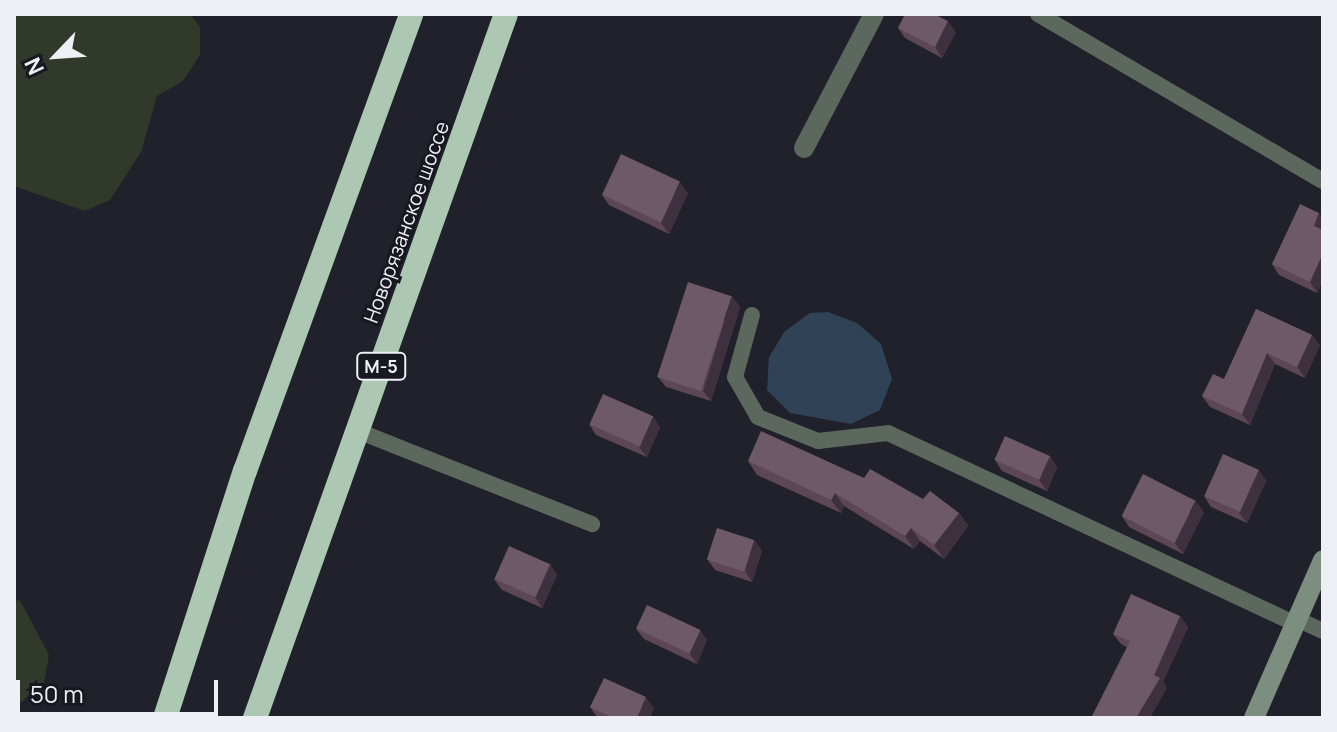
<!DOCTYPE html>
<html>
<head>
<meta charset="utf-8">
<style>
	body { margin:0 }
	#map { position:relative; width:1337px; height:732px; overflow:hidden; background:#20212a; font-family:Manrope,sans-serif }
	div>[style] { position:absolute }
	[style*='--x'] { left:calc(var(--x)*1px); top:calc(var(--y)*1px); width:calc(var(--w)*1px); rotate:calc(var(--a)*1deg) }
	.green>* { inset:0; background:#31392a }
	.water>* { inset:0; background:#304256 }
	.lane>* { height:16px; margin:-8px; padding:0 8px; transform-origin:8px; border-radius:8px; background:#5c675e }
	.street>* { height:20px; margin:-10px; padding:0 10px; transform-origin:10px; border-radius:10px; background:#5c675e }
	.secondary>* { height:20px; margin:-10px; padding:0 10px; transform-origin:10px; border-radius:10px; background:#7c8e80 }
	.highway>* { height:24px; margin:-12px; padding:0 12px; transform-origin:12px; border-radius:12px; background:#acc8b2 }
	.wall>* { inset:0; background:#5e4755 }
	.shaded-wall>* { inset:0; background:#3f303d }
	.building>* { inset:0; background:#6e5966; transform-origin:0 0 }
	span { translate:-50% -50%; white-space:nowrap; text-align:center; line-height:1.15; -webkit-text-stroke:6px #171820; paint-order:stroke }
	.shield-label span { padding:2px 6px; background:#171820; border:2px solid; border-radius:6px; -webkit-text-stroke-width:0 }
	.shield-label { font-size:18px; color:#eff0f6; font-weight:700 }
	.street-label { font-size:20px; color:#eff0f6 }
	.frame { position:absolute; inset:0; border:16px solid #eff0f6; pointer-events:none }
	.north { position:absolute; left:16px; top:16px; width:80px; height:80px; -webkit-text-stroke:6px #171820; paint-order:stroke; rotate:245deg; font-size:22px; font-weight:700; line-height:32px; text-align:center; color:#eff0f6 }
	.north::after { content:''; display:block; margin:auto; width:28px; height:36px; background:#eff0f6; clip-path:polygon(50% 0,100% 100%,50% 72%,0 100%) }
	.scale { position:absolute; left:16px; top:680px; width:202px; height:36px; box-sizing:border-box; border:4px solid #eff0f6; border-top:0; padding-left:10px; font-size:24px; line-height:28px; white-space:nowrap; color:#eff0f6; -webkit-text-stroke:6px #171820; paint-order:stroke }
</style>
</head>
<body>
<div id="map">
	<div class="green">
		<div style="clip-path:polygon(14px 14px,190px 14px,200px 27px,200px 55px,183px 81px,157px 96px,141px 152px,110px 200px,85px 211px,14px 186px)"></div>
		<div style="clip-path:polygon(20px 600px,49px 655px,44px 683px,14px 708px,14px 601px)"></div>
	</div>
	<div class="water">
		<div style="clip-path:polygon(828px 312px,857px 323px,881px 344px,892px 379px,880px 410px,851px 424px,790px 413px,767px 390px,769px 357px,785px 331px,810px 313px)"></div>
	</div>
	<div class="lane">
		<div style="--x:1038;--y:14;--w:330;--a:30.4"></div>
		<div style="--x:752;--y:315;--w:64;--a:105.3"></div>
		<div style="--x:735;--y:377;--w:46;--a:60.1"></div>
		<div style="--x:758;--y:417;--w:65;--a:21.8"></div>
		<div style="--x:818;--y:441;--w:70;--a:-6.5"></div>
		<div style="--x:888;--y:433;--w:450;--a:25.1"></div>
		<div style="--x:358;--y:431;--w:252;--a:21.7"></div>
		<div style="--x:1297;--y:619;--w:29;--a:25"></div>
	</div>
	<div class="street">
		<div style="--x:804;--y:148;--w:151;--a:-62.4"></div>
	</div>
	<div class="secondary">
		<div style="--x:1254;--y:718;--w:172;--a:-66.4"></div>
	</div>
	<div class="highway">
		<div style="--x:165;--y:718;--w:260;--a:-72.1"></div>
		<div style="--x:245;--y:471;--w:486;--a:-70"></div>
		<div style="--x:255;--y:718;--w:747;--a:-70.38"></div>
	</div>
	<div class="wall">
		<div style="clip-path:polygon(898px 28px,956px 32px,942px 58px,905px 38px)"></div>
		<div style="clip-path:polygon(688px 193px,669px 234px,609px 205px,602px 195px)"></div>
		<div style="clip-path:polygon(1323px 218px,1323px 280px,1317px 293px,1279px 275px,1272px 264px)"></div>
		<div style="clip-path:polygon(740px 307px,711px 401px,666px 387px,658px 377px)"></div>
		<div style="clip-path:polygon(1256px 309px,1312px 335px,1320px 345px,1305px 378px,1275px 364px,1250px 425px,1210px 407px,1202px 396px,1224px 379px)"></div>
		<div style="clip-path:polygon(589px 424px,660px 427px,647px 457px,596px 435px)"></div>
		<div style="clip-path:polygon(1050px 456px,1057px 467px,1047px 491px,1002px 471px,995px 460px)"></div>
		<div style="clip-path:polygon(748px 461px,864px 478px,959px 513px,968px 526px,944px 559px,920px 541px,914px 549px,844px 506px,841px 513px,757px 475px)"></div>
		<div style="clip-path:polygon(1259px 470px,1266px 481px,1247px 523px,1211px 507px,1204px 496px)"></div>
		<div style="clip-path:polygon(1204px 512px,1183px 554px,1129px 527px,1122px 516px)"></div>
		<div style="clip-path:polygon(754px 540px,762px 551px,752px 582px,715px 570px,707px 559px)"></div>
		<div style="clip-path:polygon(550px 564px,557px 575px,542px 608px,502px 590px,494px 579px)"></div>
		<div style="clip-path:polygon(1180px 616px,1188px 627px,1163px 682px,1167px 688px,1127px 647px,1121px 644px,1113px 634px)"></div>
		<div style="clip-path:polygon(636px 629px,700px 630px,707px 640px,697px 664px,644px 639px)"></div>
		<div style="clip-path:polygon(590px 707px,654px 708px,649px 718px,598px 718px)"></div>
	</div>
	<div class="shaded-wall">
		<div style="clip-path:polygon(948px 21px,956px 32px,942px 58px,935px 47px)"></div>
		<div style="clip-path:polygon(680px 182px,688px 193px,669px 234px,661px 223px)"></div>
		<div style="clip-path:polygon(1319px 213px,1323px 218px,1323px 233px,1314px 226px)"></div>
		<div style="clip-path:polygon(1323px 253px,1323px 280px,1317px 293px,1310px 282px)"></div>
		<div style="clip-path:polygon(732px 296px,740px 307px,711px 401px,703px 391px)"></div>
		<div style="clip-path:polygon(1312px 335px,1320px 345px,1305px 378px,1297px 367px)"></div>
		<div style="clip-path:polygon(1267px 353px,1275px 364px,1250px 425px,1242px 414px)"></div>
		<div style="clip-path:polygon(653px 416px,660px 427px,647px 457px,639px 447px)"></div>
		<div style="clip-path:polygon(1050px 456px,1057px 467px,1047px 491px,1039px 480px)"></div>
		<div style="clip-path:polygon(1259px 470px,1266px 481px,1247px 523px,1239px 513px)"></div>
		<div style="clip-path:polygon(835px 493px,844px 506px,841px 513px,831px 500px)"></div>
		<div style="clip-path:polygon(1196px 501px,1204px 512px,1183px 554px,1175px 543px)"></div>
		<div style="clip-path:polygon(959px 513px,968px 526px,944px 559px,934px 545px)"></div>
		<div style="clip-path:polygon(911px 528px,920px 541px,914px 549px,905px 536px)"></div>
		<div style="clip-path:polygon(754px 540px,762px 551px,752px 582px,745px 571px)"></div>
		<div style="clip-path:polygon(550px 564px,557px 575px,542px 608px,535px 597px)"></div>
		<div style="clip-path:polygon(1180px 616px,1188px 627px,1163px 682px,1167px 688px,1150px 718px,1136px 718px)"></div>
		<div style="clip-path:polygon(700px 630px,707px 640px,697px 664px,689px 653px)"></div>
		<div style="clip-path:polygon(646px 697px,654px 708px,649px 718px,637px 718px)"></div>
	</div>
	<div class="building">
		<div style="clip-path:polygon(905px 14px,934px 14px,948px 21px,935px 47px,898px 28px)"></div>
		<div style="left:621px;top:154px;width:65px;height:45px;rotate:25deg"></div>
		<div style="clip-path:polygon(1300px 204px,1319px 213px,1314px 226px,1323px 230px,1323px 253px,1310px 282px,1272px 264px)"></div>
		<div style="left:688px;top:282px;width:46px;height:100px;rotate:18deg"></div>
		<div style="clip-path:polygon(1256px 309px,1312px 335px,1297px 367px,1267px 353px,1242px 414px,1202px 396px,1213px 374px,1224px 379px)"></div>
		<div style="left:603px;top:394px;width:55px;height:33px;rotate:24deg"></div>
		<div style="clip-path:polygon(761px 431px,864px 478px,870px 469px,923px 499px,930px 491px,959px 513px,934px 545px,911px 528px,905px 536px,835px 493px,831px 500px,748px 461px)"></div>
		<div style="left:1005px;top:436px;width:49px;height:26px;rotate:24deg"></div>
		<div style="left:1223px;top:454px;width:39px;height:46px;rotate:24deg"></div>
		<div style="left:1143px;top:474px;width:59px;height:47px;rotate:27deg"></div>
		<div style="left:717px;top:528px;width:39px;height:33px;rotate:18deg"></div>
		<div style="left:509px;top:546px;width:45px;height:36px;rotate:24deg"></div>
		<div style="clip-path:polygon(1131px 594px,1180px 616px,1154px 675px,1160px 678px,1136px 718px,1091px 718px,1130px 641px,1113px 634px)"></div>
		<div style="left:647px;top:605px;width:59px;height:26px;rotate:25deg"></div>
		<div style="clip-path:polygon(604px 678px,646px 697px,637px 718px,614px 718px,590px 707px)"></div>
	</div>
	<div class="shield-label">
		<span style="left:381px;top:366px">М-5</span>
	</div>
	<div class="street-label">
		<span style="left:406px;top:222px;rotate:-70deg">Новорязанское шоссе</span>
	</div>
	<div class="frame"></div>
	<div class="north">N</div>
	<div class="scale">50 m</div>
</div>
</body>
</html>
